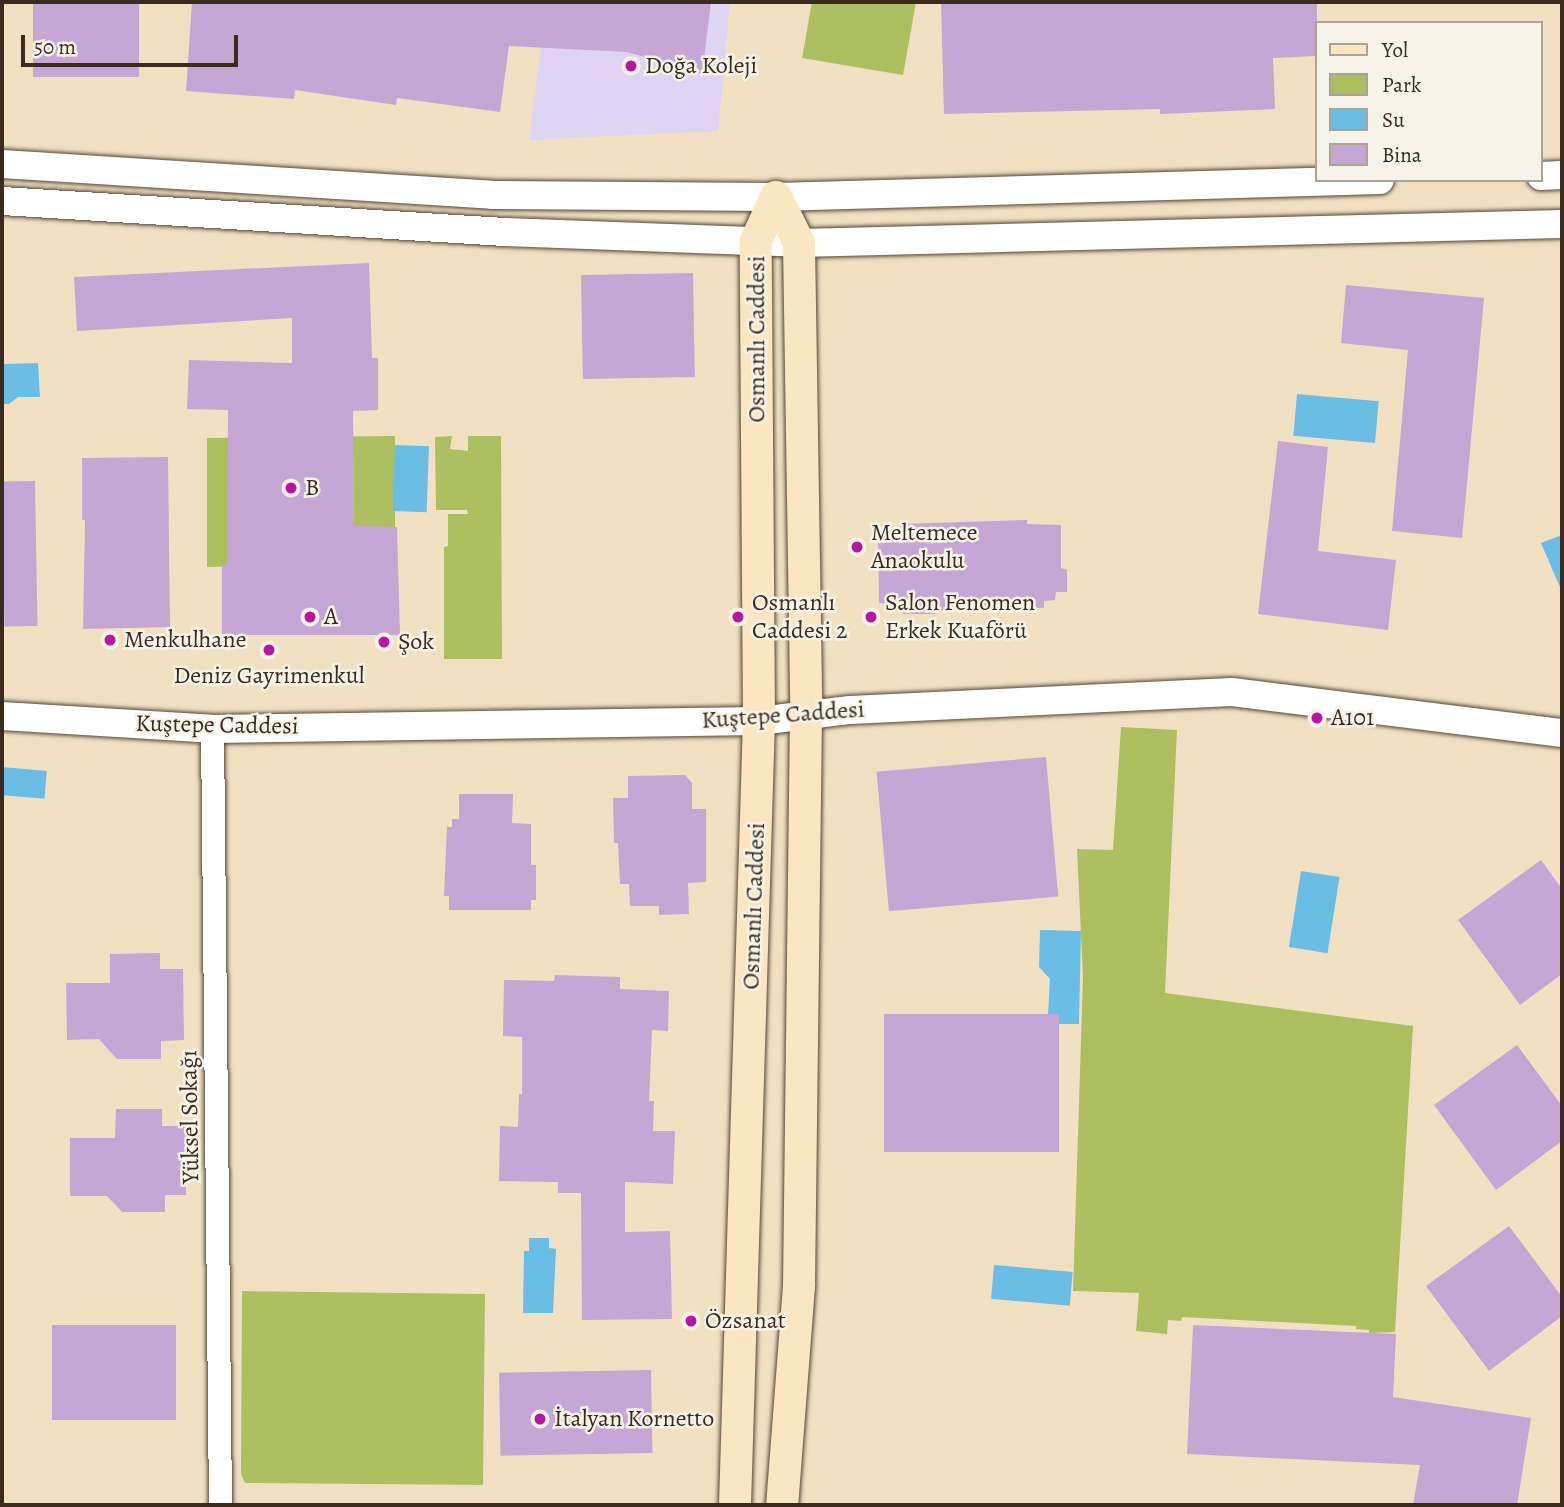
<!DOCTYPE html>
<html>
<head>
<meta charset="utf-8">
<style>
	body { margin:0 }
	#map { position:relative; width:1564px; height:1507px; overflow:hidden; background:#f1e1c2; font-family:Alegreya,serif }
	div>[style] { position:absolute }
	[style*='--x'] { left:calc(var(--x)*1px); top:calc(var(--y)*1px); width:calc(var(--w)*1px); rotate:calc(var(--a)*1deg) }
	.built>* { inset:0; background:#e0d4f4 }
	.green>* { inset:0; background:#aebf61 }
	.water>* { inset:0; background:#6abee6; transform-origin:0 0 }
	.building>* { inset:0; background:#c6a6d4; transform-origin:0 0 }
	.roads { filter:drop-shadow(0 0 2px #564537) drop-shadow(0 0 2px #564537) }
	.minor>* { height:23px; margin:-11.5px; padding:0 11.5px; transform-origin:11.5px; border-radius:11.5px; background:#fff }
	.tertiary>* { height:28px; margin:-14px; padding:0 14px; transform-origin:14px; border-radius:14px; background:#fff }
	.secondary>* { height:32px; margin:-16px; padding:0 16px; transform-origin:16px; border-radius:16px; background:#fbe6c3 }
	.dots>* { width:19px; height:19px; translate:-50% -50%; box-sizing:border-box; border:4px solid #f7f3e8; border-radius:50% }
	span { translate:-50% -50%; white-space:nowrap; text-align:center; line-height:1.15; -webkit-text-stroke:5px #f7f3e8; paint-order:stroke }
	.poi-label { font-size:24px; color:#3b2a1e }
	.left { translate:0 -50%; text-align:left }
	.street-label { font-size:24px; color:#3b2a1e }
	.frame { position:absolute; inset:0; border:4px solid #3b2a1e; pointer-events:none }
	.legend { position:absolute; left:1315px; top:21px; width:228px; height:161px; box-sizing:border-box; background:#f7f3e8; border:2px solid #aca397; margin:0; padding:9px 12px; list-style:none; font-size:21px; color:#3b2a1e }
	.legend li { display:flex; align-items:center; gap:14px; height:35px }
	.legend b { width:35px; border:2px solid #aca397 }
	.scale { position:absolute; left:21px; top:35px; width:217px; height:32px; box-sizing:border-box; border:4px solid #3b2a1e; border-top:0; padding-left:9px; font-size:21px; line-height:24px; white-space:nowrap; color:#3b2a1e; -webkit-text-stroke:5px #f7f3e8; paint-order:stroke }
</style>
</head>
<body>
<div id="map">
	<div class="built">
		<div style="clip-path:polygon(547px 2px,730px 2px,718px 131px,529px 140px)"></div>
	</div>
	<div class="green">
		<div style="clip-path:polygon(812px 2px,916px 2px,903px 75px,802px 58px)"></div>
		<div style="clip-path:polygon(evenodd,395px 436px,395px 554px,344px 565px,207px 567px,207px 438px,395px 436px,353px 453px,354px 523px,265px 524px,353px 453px)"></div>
		<div style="clip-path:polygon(452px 436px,450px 449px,468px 451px,468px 436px,501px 436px,502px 659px,444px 659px,444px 547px,448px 546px,448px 514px,468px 514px,467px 510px,436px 510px,435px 437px)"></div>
		<div style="clip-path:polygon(1121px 727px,1177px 730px,1165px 993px,1413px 1026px,1395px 1332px,1369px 1333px,1369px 1330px,1356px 1329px,1356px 1326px,1182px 1317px,1181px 1321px,1168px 1320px,1167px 1334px,1136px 1331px,1139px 1293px,1073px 1291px,1083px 977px,1077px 849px,1113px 850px)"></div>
		<div style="clip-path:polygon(242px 1291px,485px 1294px,483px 1485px,245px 1483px,241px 1474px)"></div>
	</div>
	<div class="water">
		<div style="clip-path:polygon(38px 363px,40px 397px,18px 397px,9px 404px,2px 404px,2px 364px)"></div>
		<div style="left:1297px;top:394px;width:82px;height:42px;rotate:5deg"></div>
		<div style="left:395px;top:445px;width:34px;height:66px;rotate:2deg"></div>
		<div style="clip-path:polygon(1562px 535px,1562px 592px,1541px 543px)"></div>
		<div style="left:2px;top:767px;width:45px;height:28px;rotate:5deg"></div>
		<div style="left:1301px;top:871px;width:39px;height:77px;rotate:9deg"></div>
		<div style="clip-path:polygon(1040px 930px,1081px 931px,1079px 1024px,1059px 1024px,1059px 1015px,1048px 1014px,1050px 979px,1039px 967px)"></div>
		<div style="clip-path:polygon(529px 1238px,549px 1238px,549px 1248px,556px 1249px,553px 1313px,523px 1313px,524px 1251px,529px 1251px)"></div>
		<div style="left:994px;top:1265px;width:79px;height:34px;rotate:5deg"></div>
	</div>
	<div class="building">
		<div style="left:33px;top:2px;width:106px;height:75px"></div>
		<div style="clip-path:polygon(192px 2px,711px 2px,702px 74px,627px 52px,509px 46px,500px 112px,397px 98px,396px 105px,295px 90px,294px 99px,186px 91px)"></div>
		<div style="clip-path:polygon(941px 2px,1317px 2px,1317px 56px,1273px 58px,1275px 109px,1160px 114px,1160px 109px,944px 114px)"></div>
		<div style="clip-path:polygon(369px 263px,372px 358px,378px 358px,378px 410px,353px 411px,354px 526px,397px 527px,400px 635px,222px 635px,222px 566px,227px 566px,228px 410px,187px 409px,189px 360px,292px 363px,292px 318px,77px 331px,74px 277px)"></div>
		<div style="left:693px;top:273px;width:104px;height:112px;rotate:89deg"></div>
		<div style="clip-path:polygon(1346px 285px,1484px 298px,1462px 538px,1392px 531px,1408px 350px,1341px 343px)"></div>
		<div style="clip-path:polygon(1278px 441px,1328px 447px,1318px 551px,1396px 560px,1388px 630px,1258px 614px)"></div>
		<div style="clip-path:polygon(168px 457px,170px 627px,83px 629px,85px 520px,82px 520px,82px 458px)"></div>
		<div style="left:35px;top:481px;width:145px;height:33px;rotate:89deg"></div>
		<div style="clip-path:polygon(1027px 520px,1027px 524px,1061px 525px,1061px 568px,1067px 570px,1067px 592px,1056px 592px,1055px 600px,1044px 601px,1044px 608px,935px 610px,935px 614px,903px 614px,903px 610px,892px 611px,892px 604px,879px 603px,878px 538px,890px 538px,891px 529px,900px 529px,900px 524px)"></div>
		<div style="left:1046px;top:757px;width:140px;height:170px;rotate:85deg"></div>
		<div style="clip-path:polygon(685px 775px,692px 783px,692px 809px,706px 809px,706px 882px,688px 883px,689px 914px,659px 915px,659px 906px,630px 906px,629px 884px,620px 884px,618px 843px,614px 843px,613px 798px,628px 798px,628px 776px)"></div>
		<div style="clip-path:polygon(459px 794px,513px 794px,512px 823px,531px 824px,531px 865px,536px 865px,536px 900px,531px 900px,531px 910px,449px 910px,449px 896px,444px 896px,447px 827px,452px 827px,452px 819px,459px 819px)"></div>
		<div style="clip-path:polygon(1541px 860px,1562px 889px,1562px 974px,1520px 1005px,1458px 920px)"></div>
		<div style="clip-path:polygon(160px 953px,160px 969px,183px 969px,184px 1040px,161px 1041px,161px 1059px,117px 1059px,99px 1039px,67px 1040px,66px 983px,110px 983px,110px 954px)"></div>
		<div style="clip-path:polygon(555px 975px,620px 977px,620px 989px,669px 991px,668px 1031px,652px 1030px,649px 1101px,654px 1101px,653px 1131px,675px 1131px,673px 1184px,625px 1182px,625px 1232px,670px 1231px,672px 1319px,582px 1320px,581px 1193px,558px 1193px,558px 1182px,499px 1181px,500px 1126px,518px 1127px,519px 1094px,522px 1094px,522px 1037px,503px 1036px,504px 980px,554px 981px)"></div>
		<div style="left:884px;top:1014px;width:175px;height:138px"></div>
		<div style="clip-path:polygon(1517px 1045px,1562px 1106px,1562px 1141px,1496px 1190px,1434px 1105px)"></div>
		<div style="clip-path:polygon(116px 1109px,162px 1109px,162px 1126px,186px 1126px,186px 1195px,165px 1195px,165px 1212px,122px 1212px,107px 1196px,70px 1196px,70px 1138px,115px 1138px)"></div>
		<div style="clip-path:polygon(1509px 1226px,1562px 1297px,1562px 1316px,1489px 1371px,1426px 1286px)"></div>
		<div style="left:52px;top:1325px;width:124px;height:95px"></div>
		<div style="clip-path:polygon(1193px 1325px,1396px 1334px,1393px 1397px,1531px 1418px,1517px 1505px,1413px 1505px,1420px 1465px,1187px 1454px)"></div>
		<div style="left:651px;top:1370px;width:83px;height:152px;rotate:89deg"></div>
	</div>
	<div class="roads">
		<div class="minor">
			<div style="--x:212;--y:729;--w:776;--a:89.41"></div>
		</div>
		<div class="tertiary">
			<div style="--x:2;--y:164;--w:491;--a:3.6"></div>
			<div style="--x:492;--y:195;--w:284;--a:0.4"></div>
			<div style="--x:776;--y:197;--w:604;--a:-1.61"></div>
			<div style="--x:1541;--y:176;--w:21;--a:-3"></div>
			<div style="--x:2;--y:201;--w:504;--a:3.53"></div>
			<div style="--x:505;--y:232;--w:294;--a:2.1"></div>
			<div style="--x:799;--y:243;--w:763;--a:-1.43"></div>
			<div style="--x:2;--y:716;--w:210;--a:3.5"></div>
			<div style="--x:212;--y:729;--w:547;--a:-0.84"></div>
			<div style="--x:759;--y:721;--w:92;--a:-6.9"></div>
			<div style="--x:850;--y:710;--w:382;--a:-2.7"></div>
			<div style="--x:1232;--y:692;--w:333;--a:7.1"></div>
		</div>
		<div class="secondary">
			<div style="--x:776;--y:197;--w:51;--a:63.4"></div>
			<div style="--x:799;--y:243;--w:471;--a:89.1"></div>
			<div style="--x:806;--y:714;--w:572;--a:90.7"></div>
			<div style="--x:799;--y:1286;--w:220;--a:94.4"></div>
			<div style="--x:735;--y:1505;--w:784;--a:-88.25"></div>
			<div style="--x:759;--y:721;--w:480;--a:-90.4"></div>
			<div style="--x:756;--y:241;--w:48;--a:-65.6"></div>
		</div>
	</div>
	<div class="dots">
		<div style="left:631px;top:66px;background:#b5179e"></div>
		<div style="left:291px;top:488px;background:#b5179e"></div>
		<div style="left:857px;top:547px;background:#b5179e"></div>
		<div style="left:310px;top:617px;background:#b5179e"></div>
		<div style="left:738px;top:617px;background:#b5179e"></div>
		<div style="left:871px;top:617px;background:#b5179e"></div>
		<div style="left:110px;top:640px;background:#b5179e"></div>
		<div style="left:384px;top:642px;background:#b5179e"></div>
		<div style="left:269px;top:650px;background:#b5179e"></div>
		<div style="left:1317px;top:718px;background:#b5179e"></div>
		<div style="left:691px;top:1321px;background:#b5179e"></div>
		<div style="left:540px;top:1419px;background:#b5179e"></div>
	</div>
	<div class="poi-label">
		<span class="left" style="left:645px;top:66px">Doğa Koleji</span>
		<span class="left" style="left:305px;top:488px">B</span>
		<span class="left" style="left:871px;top:547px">Meltemece<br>Anaokulu</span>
		<span class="left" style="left:752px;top:617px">Osmanlı<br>Caddesi 2</span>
		<span class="left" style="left:885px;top:617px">Salon Fenomen<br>Erkek Kuaförü</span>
		<span class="left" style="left:324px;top:617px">A</span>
		<span class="left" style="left:124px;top:640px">Menkulhane</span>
		<span class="left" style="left:398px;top:642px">Şok</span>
		<span style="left:269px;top:676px">Deniz Gayrimenkul</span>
		<span class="left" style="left:1331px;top:718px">A101</span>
		<span class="left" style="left:705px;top:1321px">Özsanat</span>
		<span class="left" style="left:554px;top:1419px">İtalyan Kornetto</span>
	</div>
	<div class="street-label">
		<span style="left:757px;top:339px;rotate:-90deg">Osmanlı Caddesi</span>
		<span style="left:783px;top:715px;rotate:-4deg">Kuştepe Caddesi</span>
		<span style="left:217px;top:725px;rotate:1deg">Kuştepe Caddesi</span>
		<span style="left:754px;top:906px;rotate:-88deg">Osmanlı Caddesi</span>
		<span style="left:190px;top:1117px;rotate:-91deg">Yüksel Sokağı</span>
	</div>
	<div class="frame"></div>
	<ul class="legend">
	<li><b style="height:9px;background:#fbe6c3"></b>Yol</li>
	<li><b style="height:19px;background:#aebf61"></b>Park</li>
	<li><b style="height:19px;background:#6abee6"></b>Su</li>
	<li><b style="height:19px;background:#c6a6d4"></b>Bina</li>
	</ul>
	<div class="scale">50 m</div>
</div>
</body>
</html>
